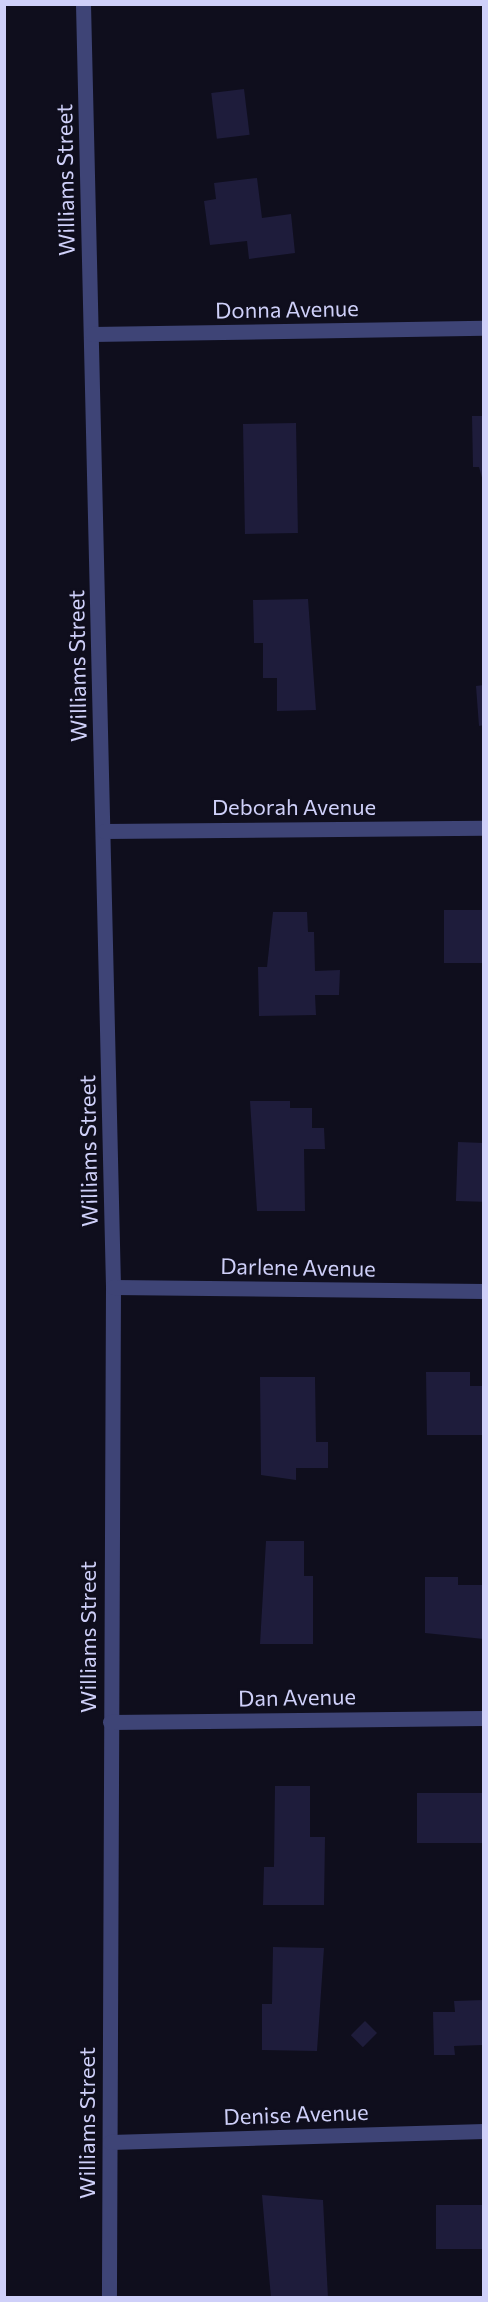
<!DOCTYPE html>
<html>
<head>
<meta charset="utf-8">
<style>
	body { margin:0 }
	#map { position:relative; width:488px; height:2302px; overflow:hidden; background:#0f0e1d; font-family:Commissioner,sans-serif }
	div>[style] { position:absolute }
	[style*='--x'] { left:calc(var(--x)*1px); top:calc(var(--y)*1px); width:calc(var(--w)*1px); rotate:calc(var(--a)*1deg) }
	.building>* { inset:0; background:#1e1c3b; transform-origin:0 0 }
	.minor>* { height:15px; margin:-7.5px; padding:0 7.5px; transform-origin:7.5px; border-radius:7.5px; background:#3e4476 }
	span { translate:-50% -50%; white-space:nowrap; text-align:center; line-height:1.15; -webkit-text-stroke:4.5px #0f0e1d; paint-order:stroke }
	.street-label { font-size:22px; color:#cfd0f9 }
	.frame { position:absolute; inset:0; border:6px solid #cfd0f9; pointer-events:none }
</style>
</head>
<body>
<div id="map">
	<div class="building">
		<div style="left:244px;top:89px;width:46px;height:33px;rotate:83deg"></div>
		<div style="clip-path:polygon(257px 178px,262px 218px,291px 214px,295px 253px,249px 259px,247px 241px,210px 245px,204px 201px,216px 199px,214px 183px)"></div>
		<div style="clip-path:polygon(472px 416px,484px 416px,484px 485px,479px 467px,473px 467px)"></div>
		<div style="left:296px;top:423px;width:110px;height:53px;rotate:89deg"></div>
		<div style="clip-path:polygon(308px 599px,316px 710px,277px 711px,277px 678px,263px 678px,263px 643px,254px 643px,253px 600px)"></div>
		<div style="clip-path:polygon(484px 685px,484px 725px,479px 726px,476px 686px)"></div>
		<div style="left:444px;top:910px;width:40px;height:53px"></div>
		<div style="clip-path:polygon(273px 912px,307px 912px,308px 932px,314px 932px,315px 971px,340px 970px,339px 995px,315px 995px,316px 1015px,259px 1016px,258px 967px,267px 967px)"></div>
		<div style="clip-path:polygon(250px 1101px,290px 1101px,290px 1108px,312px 1108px,312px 1128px,324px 1128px,325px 1149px,304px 1149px,305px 1211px,257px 1211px)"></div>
		<div style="left:458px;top:1142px;width:26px;height:59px;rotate:2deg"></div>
		<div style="clip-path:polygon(426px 1372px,470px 1372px,470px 1386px,484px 1386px,484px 1435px,427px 1435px)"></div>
		<div style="clip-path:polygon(260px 1377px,315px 1377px,316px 1442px,328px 1442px,328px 1468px,296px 1468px,296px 1480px,261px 1475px)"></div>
		<div style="clip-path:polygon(266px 1541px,304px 1541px,304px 1576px,313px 1576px,313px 1644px,260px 1644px)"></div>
		<div style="clip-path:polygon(425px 1577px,458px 1577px,458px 1585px,484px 1585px,484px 1639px,425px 1633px)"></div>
		<div style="clip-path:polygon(275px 1786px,310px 1786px,310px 1837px,325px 1837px,324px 1905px,263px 1905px,264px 1867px,274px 1867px)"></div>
		<div style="left:484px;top:1793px;width:50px;height:67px;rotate:90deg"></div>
		<div style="clip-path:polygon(273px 1947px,324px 1948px,317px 2051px,262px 2050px,262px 2004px,272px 2004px)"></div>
		<div style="clip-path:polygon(484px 2000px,484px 2045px,454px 2046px,455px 2055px,434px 2055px,433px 2012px,455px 2012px,454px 2001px)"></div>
		<div style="left:365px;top:2021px;width:17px;height:20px;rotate:45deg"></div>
		<div style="clip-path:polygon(262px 2195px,323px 2200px,328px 2298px,271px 2298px)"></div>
		<div style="left:436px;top:2205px;width:48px;height:44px"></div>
	</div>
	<div class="minor">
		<div style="--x:83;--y:4;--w:1283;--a:88.66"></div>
		<div style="--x:113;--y:1287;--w:1011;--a:90.23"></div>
		<div style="--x:92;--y:334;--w:392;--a:-0.9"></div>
		<div style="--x:104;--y:831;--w:380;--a:-0.5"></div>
		<div style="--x:113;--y:1287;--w:371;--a:0.6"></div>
		<div style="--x:110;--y:1722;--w:374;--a:-0.6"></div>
		<div style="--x:110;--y:2142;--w:374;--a:-1.7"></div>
	</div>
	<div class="street-label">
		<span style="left:65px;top:180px;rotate:-91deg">Williams Street</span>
		<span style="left:287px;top:309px;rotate:-1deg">Donna Avenue</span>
		<span style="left:77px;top:666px;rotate:-91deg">Williams Street</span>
		<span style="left:294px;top:807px">Deborah Avenue</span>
		<span style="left:88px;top:1151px;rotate:-91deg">Williams Street</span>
		<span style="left:298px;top:1267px;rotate:1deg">Darlene Avenue</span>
		<span style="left:88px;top:1637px;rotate:-90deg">Williams Street</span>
		<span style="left:297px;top:1697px;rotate:-1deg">Dan Avenue</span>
		<span style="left:296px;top:2114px;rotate:-2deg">Denise Avenue</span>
		<span style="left:87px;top:2123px;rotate:-90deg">Williams Street</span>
	</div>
	<div class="frame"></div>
</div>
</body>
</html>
